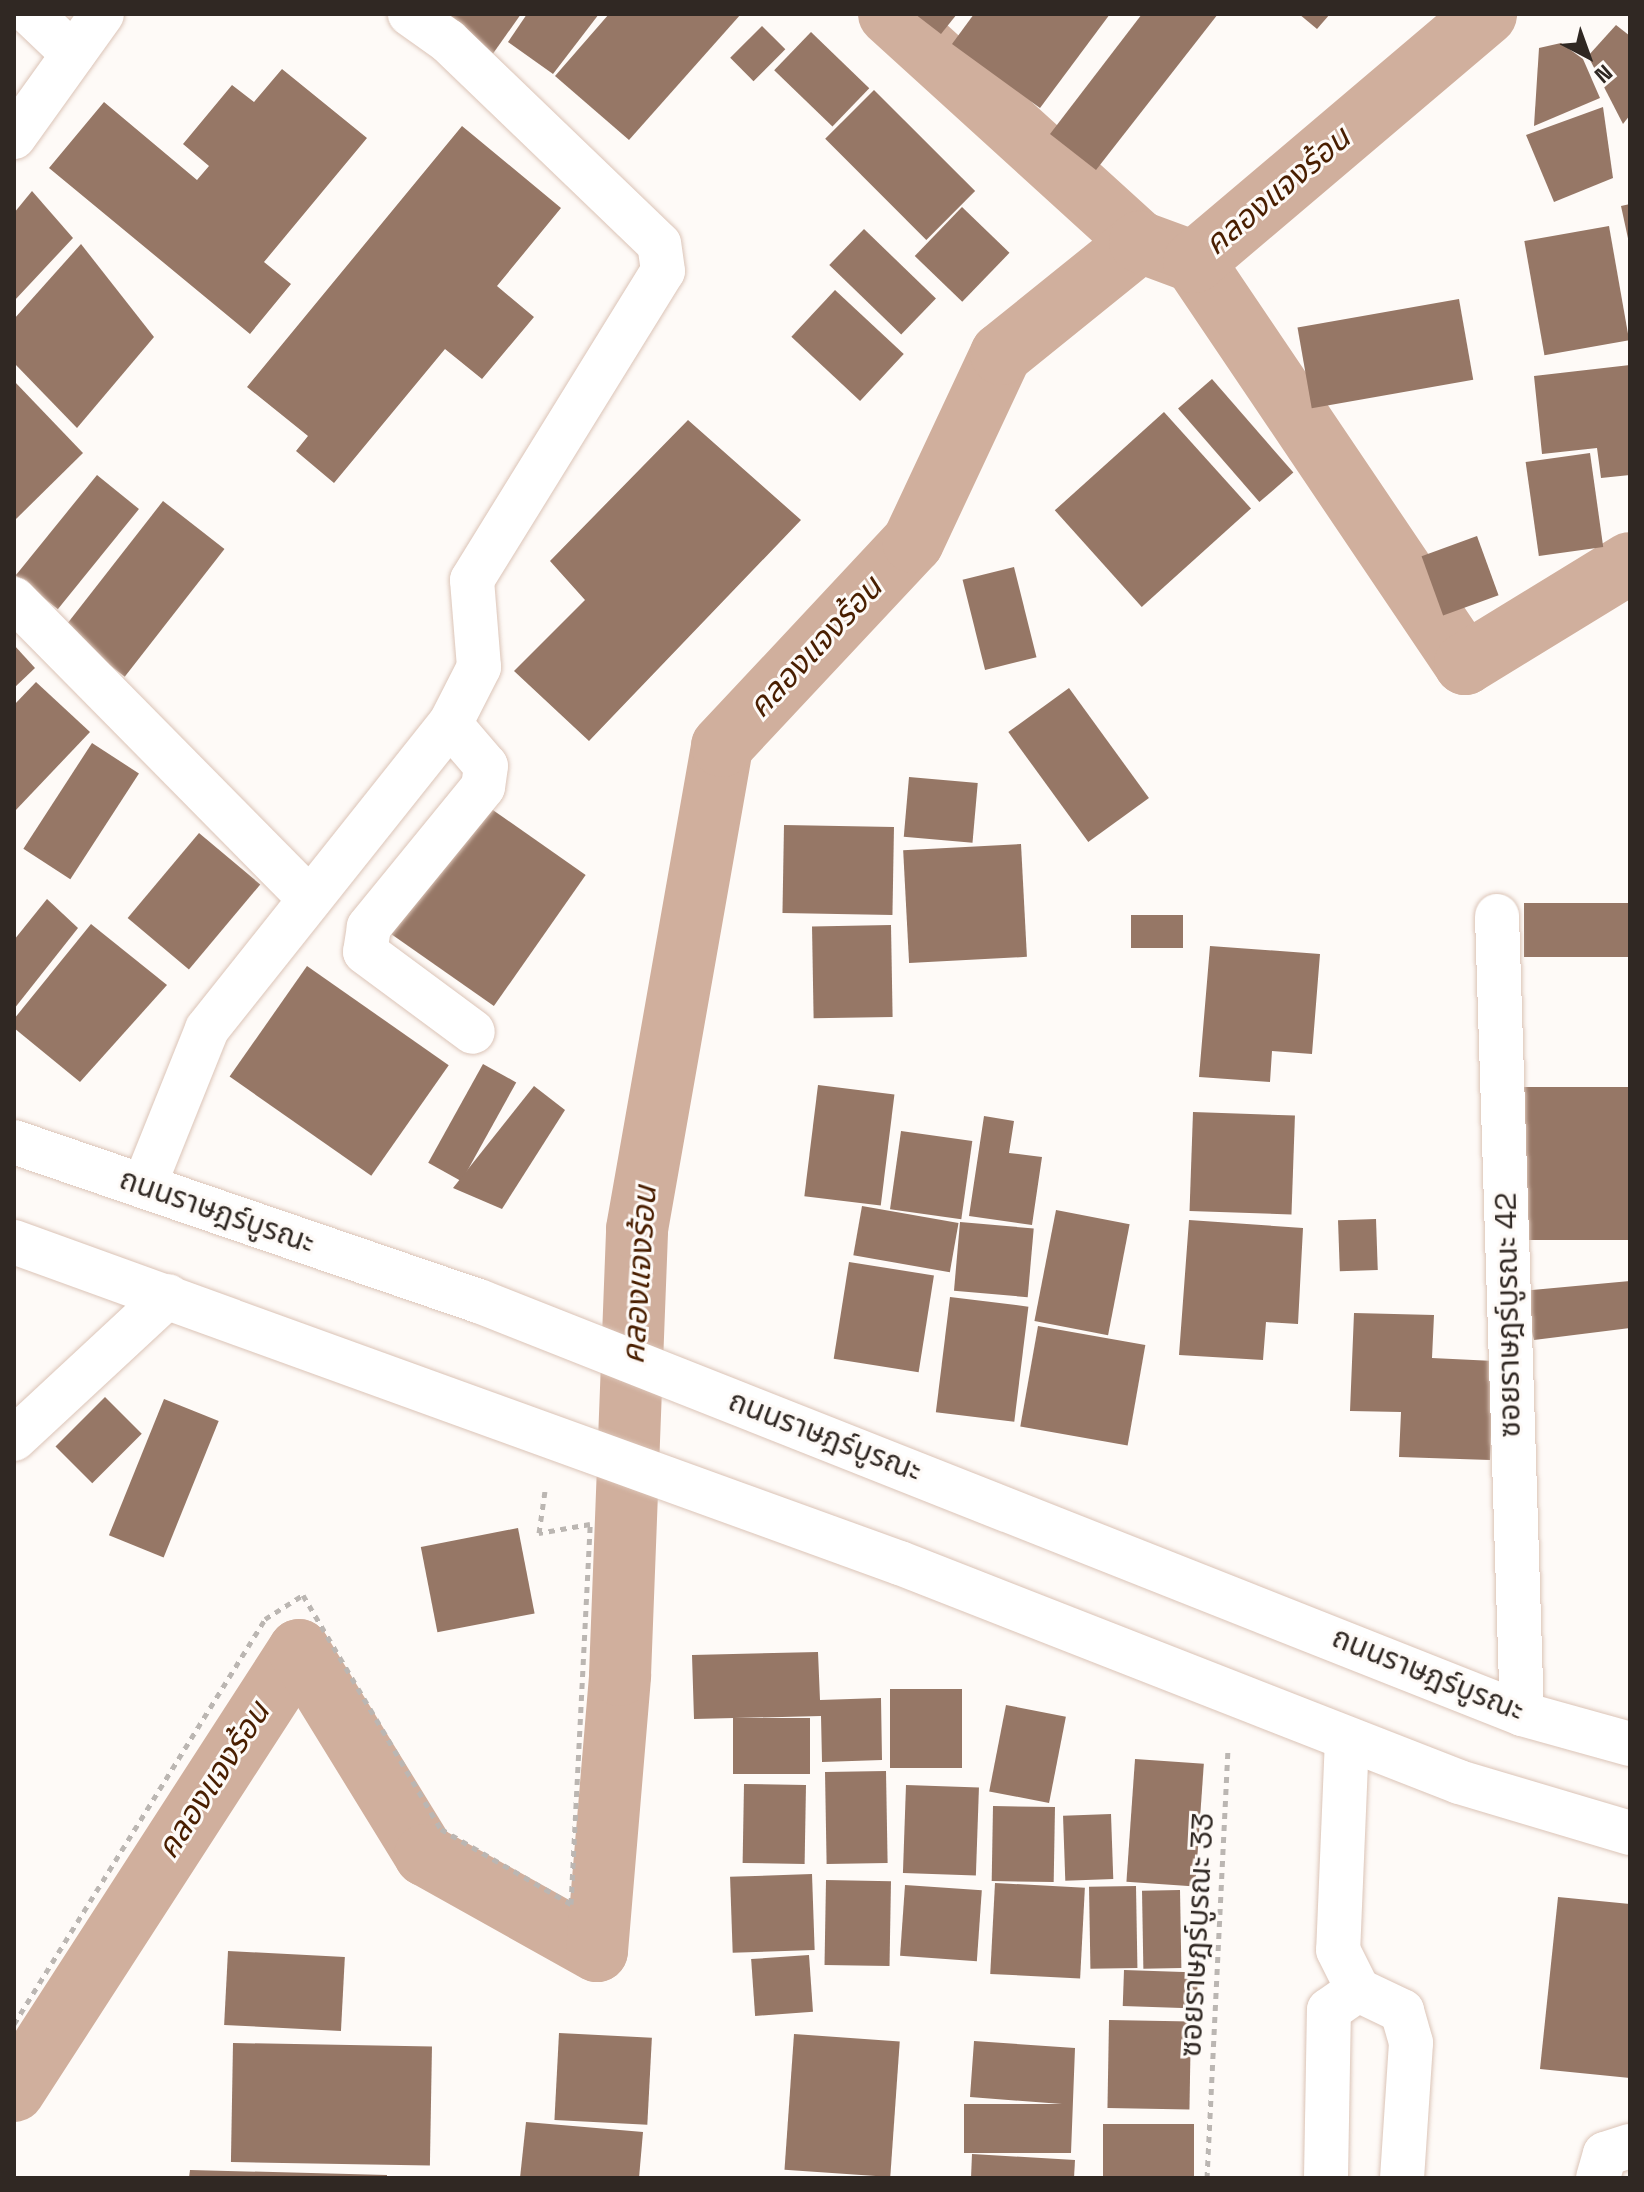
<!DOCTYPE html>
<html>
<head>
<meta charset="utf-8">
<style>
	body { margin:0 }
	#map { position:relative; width:1644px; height:2192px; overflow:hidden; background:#fefaf7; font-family:"Space Grotesk","Noto Sans Thai",sans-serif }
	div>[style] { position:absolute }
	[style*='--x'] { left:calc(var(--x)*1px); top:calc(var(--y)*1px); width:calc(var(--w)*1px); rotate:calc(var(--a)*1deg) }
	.canal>* { height:62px; margin:-31px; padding:0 31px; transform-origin:31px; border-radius:31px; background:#d0af9d }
	.building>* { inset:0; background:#967766; transform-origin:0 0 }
	.path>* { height:5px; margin-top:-2.5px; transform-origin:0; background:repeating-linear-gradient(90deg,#bbb6b2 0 6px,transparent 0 12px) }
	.roads { filter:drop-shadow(0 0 2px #dbc4b7) drop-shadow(0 0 2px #dbc4b7) }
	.minor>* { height:44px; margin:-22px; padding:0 22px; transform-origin:22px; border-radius:22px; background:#fff }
	.major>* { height:44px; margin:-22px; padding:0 22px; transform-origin:22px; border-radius:22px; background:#fff }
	span { translate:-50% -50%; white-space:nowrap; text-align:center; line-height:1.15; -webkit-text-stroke:6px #fefaf7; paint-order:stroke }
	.street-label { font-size:30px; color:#302823 }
	.water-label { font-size:32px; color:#491e00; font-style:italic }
	.frame { position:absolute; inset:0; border:16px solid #302823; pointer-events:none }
	.north { position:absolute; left:1548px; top:16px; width:80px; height:80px; -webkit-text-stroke:6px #fefaf7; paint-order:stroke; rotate:139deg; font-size:22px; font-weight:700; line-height:32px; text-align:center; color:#302823 }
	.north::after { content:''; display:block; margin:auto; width:28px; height:36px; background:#302823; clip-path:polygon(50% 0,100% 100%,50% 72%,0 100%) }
</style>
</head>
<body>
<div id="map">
	<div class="canal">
		<div style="--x:889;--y:14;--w:339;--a:42.3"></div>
		<div style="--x:1194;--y:262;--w:485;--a:56"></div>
		<div style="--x:1465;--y:664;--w:193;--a:-31.5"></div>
		<div style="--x:14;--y:2091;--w:525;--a:-57.13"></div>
		<div style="--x:299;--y:1650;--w:241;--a:58.4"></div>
		<div style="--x:425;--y:1855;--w:197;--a:29.2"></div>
		<div style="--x:597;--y:1951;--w:277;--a:-85.2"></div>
		<div style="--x:620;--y:1675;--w:446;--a:-87.8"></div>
		<div style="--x:637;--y:1229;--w:490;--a:-80"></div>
		<div style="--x:722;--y:746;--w:279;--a:-46.9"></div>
		<div style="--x:913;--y:542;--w:208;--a:-64.9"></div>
		<div style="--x:1001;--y:354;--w:179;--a:-38.9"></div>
		<div style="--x:1140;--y:242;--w:58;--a:20.3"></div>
		<div style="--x:1194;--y:262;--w:383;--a:-40.3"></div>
	</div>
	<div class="building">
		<div style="clip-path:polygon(437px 14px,521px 14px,492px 55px)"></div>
		<div style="clip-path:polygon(527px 14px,599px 14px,553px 74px,508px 42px)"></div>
		<div style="clip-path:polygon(609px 14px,741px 14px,629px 140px,555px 76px)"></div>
		<div style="clip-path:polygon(915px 14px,957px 14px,941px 34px)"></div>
		<div style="clip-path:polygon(974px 14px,1110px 14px,1040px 108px,952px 44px)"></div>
		<div style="clip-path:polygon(1142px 14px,1218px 14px,1096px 170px,1050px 134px)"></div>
		<div style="clip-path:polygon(1299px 14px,1330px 14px,1317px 29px)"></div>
		<div style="clip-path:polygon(1616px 25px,1630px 36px,1630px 115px,1623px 124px,1588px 56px)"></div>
		<div style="left:762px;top:26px;width:33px;height:45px;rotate:45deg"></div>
		<div style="left:811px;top:32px;width:81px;height:53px;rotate:44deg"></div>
		<div style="clip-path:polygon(1561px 43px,1583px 59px,1600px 98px,1534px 126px,1539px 48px)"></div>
		<div style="clip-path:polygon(282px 69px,367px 138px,264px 262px,291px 284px,250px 334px,49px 168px,104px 102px,197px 180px,209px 166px,183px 144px,232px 85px,254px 102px)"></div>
		<div style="left:874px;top:90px;width:143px;height:69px;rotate:45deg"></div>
		<div style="clip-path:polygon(1603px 107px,1613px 178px,1554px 202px,1526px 135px)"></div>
		<div style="clip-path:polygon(462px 126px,561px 208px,497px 286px,534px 317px,482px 379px,445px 349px,334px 483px,296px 451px,308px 436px,247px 387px)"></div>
		<div style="clip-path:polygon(32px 191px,73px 238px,14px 301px,14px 213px)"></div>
		<div style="clip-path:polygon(1630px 204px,1630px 243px,1629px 243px,1621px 206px)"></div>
		<div style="left:962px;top:207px;width:66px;height:68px;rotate:44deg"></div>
		<div style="left:1609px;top:226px;width:116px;height:86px;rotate:80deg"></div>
		<div style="left:864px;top:229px;width:100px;height:50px;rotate:44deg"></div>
		<div style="clip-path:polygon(81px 244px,154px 337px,77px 428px,14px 363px,14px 319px)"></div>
		<div style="left:835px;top:290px;width:94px;height:64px;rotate:43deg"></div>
		<div style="left:1459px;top:299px;width:82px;height:164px;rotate:80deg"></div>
		<div style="clip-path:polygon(1630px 365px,1630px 475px,1601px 478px,1597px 448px,1542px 454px,1534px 376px)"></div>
		<div style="left:1212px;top:379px;width:124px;height:45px;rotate:49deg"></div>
		<div style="clip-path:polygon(14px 381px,83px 453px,14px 521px)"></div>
		<div style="left:1164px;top:412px;width:130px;height:147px;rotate:48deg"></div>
		<div style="clip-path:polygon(688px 420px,801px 520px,589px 741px,514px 671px,585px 600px,550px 561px)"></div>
		<div style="left:1590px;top:453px;width:95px;height:65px;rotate:82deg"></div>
		<div style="left:97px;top:475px;width:54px;height:129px;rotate:39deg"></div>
		<div style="left:163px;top:501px;width:78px;height:162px;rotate:38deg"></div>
		<div style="left:1477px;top:536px;width:63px;height:59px;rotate:70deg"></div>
		<div style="left:1014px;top:567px;width:93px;height:53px;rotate:76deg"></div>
		<div style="clip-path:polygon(14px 645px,35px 668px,14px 688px)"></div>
		<div style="clip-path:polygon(36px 682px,90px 732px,14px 812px,14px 705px)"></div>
		<div style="left:1069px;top:688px;width:136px;height:75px;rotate:54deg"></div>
		<div style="left:92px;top:743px;width:56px;height:126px;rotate:33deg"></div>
		<div style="left:909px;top:777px;width:69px;height:60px;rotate:5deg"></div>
		<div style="left:480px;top:801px;width:129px;height:160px;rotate:35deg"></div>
		<div style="left:784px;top:825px;width:110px;height:88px;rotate:1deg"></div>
		<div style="left:199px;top:833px;width:80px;height:111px;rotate:40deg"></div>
		<div style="left:1021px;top:844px;width:113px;height:118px;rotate:87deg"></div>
		<div style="clip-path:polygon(47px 899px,78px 928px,14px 1009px,14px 940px)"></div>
		<div style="left:1630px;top:903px;width:54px;height:106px;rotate:90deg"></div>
		<div style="left:1183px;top:915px;width:33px;height:52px;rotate:90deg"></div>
		<div style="clip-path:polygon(91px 924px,167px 985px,80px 1082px,14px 1028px,14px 1019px)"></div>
		<div style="left:891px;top:925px;width:92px;height:79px;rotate:89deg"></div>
		<div style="clip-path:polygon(1210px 946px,1320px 954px,1312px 1054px,1272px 1051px,1270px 1082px,1199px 1077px)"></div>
		<div style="left:307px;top:966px;width:173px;height:135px;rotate:35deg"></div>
		<div style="left:483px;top:1064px;width:38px;height:113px;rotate:29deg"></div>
		<div style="left:818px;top:1085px;width:77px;height:112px;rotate:7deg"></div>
		<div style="clip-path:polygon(534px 1086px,565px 1110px,502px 1209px,453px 1188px)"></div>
		<div style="left:1630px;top:1087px;width:153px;height:115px;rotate:90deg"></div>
		<div style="left:1193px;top:1112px;width:102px;height:99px;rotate:2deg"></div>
		<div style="clip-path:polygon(984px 1116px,1014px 1121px,1009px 1153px,1042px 1157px,1032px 1225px,969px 1216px)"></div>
		<div style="left:901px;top:1131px;width:72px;height:79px;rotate:8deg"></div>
		<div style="left:862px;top:1206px;width:98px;height:50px;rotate:10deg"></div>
		<div style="left:1056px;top:1210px;width:75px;height:113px;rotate:11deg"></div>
		<div style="left:1376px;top:1219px;width:51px;height:38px;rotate:88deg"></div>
		<div style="clip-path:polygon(1189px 1220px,1303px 1228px,1298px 1324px,1266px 1322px,1263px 1360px,1179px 1355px)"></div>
		<div style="left:960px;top:1222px;width:74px;height:69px;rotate:5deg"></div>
		<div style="left:849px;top:1262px;width:86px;height:98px;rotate:9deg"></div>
		<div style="clip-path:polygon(1630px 1281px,1630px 1328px,1534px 1340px,1522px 1291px)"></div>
		<div style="left:950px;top:1297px;width:79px;height:116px;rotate:7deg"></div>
		<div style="clip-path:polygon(1354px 1313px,1434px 1315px,1432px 1358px,1494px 1361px,1490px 1460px,1399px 1457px,1401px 1412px,1350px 1411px)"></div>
		<div style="left:1038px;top:1326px;width:109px;height:102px;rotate:10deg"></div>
		<div style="left:105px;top:1397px;width:52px;height:70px;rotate:45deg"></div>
		<div style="left:164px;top:1399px;width:59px;height:147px;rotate:22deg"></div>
		<div style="left:518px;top:1528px;width:87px;height:99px;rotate:79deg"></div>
		<div style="clip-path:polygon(818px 1652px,820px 1700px,881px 1698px,882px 1760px,822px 1762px,821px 1716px,694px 1719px,692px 1655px)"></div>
		<div style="left:890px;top:1689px;width:72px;height:79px"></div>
		<div style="left:1006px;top:1705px;width:61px;height:88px;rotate:11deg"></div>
		<div style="left:810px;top:1718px;width:56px;height:77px;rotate:90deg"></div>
		<div style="left:1135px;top:1759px;width:69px;height:123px;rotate:4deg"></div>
		<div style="left:886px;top:1771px;width:92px;height:61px;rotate:89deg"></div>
		<div style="left:744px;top:1784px;width:62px;height:79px;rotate:1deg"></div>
		<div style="left:906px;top:1785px;width:73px;height:88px;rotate:2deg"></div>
		<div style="left:993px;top:1806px;width:62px;height:75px;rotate:1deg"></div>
		<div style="left:1111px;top:1814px;width:65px;height:48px;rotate:88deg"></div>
		<div style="left:812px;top:1874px;width:76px;height:82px;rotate:88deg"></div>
		<div style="left:826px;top:1880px;width:65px;height:85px;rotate:1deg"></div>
		<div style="left:995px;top:1883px;width:90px;height:91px;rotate:3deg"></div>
		<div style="left:905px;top:1885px;width:77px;height:71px;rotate:4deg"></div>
		<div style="left:1136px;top:1886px;width:82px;height:47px;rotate:89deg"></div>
		<div style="left:1180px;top:1890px;width:78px;height:38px;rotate:89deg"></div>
		<div style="clip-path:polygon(1558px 1897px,1630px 1904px,1630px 2078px,1540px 2069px)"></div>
		<div style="left:228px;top:1951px;width:117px;height:74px;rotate:3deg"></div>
		<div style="left:809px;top:1955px;width:57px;height:58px;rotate:86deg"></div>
		<div style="left:1124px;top:1970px;width:74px;height:36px;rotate:2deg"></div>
		<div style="left:1109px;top:2020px;width:82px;height:88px;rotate:1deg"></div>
		<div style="left:559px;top:2033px;width:93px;height:87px;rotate:3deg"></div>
		<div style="left:794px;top:2034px;width:106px;height:136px;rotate:4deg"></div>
		<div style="clip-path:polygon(974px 2041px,1075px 2048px,1071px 2153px,964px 2153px,964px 2104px,1062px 2104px,970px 2097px)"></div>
		<div style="left:233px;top:2043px;width:199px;height:119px;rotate:1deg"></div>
		<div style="clip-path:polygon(526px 2122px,643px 2132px,639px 2178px,520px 2178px)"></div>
		<div style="left:1194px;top:2124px;width:54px;height:91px;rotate:90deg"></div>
		<div style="clip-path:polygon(972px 2154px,1075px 2160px,1074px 2178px,971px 2178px)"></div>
		<div style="clip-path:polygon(190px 2170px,387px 2175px,387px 2178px,189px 2178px)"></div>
	</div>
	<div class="path">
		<div style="--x:14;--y:2024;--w:476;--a:-58.2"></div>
		<div style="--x:265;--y:1619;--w:45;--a:-32.3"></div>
		<div style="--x:303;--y:1595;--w:272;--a:59.5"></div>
		<div style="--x:441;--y:1829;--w:150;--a:30"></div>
		<div style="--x:571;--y:1904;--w:380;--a:-87.1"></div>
		<div style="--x:590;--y:1524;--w:52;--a:170"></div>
		<div style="--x:539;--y:1533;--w:42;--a:-81.9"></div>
		<div style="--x:1207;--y:2178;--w:429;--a:-87.2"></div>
	</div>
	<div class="roads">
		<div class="minor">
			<div style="--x:31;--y:14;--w:58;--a:43.6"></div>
			<div style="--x:14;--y:137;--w:151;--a:-54.4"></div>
			<div style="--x:14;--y:599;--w:421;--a:45.4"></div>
			<div style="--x:450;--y:724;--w:55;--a:49.4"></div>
			<div style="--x:486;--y:766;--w:21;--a:98"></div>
			<div style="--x:483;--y:787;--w:181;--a:129.2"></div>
			<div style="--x:369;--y:927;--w:25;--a:99"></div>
			<div style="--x:365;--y:952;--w:134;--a:36.5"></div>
			<div style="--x:1497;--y:916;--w:798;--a:88.21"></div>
			<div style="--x:144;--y:1186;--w:169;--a:-68.1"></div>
			<div style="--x:207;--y:1029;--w:390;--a:-51.5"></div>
			<div style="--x:450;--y:724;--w:64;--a:-63"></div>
			<div style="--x:479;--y:667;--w:87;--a:-94.6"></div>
			<div style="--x:472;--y:580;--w:363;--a:-58.3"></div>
			<div style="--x:663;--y:271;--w:27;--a:-98"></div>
			<div style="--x:659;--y:244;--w:293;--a:-136.1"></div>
			<div style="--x:448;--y:41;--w:47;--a:-144.6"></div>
			<div style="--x:14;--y:1439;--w:210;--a:-42.9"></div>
			<div style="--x:1347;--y:1739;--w:211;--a:92.4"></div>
			<div style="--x:1338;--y:1950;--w:45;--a:63.4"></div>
			<div style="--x:1358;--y:1990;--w:49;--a:25.5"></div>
			<div style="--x:1402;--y:2011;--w:33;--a:74"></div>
			<div style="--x:1411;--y:2043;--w:135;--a:93.8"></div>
			<div style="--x:1326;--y:2178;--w:168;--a:-89"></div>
			<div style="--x:1329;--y:2010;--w:35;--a:-35"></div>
			<div style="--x:1598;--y:2178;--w:25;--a:-74"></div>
			<div style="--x:1605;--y:2154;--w:26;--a:-18"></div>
		</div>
		<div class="major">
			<div style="--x:14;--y:1142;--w:491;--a:18.9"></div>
			<div style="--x:479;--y:1301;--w:1122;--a:21.6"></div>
			<div style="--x:1522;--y:1714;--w:112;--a:15.5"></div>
			<div style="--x:14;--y:1242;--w:942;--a:19.92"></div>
			<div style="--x:900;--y:1563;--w:600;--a:21.39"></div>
			<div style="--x:1459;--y:1782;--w:178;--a:16.6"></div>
		</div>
	</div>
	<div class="street-label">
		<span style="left:217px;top:1211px;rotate:19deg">ถนนราษฎร์บูรณะ</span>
		<span style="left:1508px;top:1315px;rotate:-91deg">ซอยราษฎร์บูรณะ 42</span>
		<span style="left:825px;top:1436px;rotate:21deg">ถนนราษฎร์บูรณะ</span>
		<span style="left:1428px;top:1674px;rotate:22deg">ถนนราษฎร์บูรณะ</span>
		<span style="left:1197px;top:1935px;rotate:-87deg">ซอยราษฎร์บูรณะ 33</span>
	</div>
	<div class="water-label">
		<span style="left:1277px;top:191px;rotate:-40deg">คลองแจงร้อน</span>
		<span style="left:815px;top:647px;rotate:-47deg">คลองแจงร้อน</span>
		<span style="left:639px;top:1275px;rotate:-86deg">คลองแจงร้อน</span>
		<span style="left:213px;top:1780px;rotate:-57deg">คลองแจงร้อน</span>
	</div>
	<div class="frame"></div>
	<div class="north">N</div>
</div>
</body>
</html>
